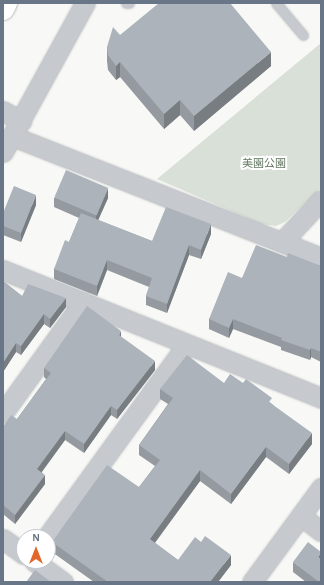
<!DOCTYPE html>
<html>
<head>
<meta charset="utf-8">
<style>
	body { margin:0 }
	#map { position:relative; width:324px; height:585px; overflow:hidden; background:#f8f9f6; font-family:"Alegreya Sans","Noto Sans JP",sans-serif }
	div>[style] { position:absolute }
	[style*='--x'] { left:calc(var(--x)*1px); top:calc(var(--y)*1px); width:calc(var(--w)*1px); rotate:calc(var(--a)*1deg) }
	.green>* { inset:0; background:#d9e0d7 }
	.roads { filter:drop-shadow(0 0 1px #b7babe) drop-shadow(0 0 1px #b7babe) }
	.lane>* { height:9px; margin:-4.5px; padding:0 4.5px; transform-origin:4.5px; border-radius:4.5px; background:#c6c9cd }
	.street>* { height:19px; margin:-9.5px; padding:0 9.5px; transform-origin:9.5px; border-radius:9.5px; background:#c6c9cd }
	.highway>* { height:22px; margin:-11px; padding:0 11px; transform-origin:11px; border-radius:11px; background:#fff }
	.wall>* { inset:0; background:#949aa0 }
	.shaded-wall>* { inset:0; background:#787d82 }
	.building>* { inset:0; background:#acb3ba; transform-origin:0 0 }
	span { translate:-50% -50%; white-space:nowrap; text-align:center; line-height:1.15; -webkit-text-stroke:4px #fff; paint-order:stroke }
	.park-label { font-size:11px; color:#657963 }
	.frame { position:absolute; inset:0; border:4px solid #687687; pointer-events:none }
	.north { position:absolute; left:16px; top:529px; width:40px; height:40px; box-sizing:border-box; background:#fff; border:1px solid #c3c8cf; border-radius:50%; rotate:0deg; font-size:11px; font-weight:700; line-height:16px; text-align:center; color:#687687 }
	.north::after { content:''; display:block; margin:auto; width:14px; height:18px; background:#e3672b; clip-path:polygon(50% 0,100% 100%,50% 72%,0 100%) }
</style>
</head>
<body>
<div id="map">
	<div class="green">
		<div style="clip-path:polygon(321px 43px,321px 188px,285px 222px,276px 226px,261px 224px,157px 179px)"></div>
	</div>
	<div class="roads">
		<div class="lane">
			<div style="--x:126;--y:3;--w:3;--a:0"></div>
			<div style="--x:276;--y:3;--w:42;--a:49.8"></div>
		</div>
		<div class="street">
			<div style="--x:3;--y:111;--w:21;--a:29"></div>
			<div style="--x:12;--y:136;--w:332;--a:21.5"></div>
			<div style="--x:3;--y:152;--w:170;--a:-61.2"></div>
			<div style="--x:282;--y:242;--w:57;--a:-47.1"></div>
			<div style="--x:3;--y:270;--w:343;--a:21.9"></div>
			<div style="--x:3;--y:413;--w:137;--a:-54.2"></div>
			<div style="--x:301;--y:516;--w:25;--a:37"></div>
			<div style="--x:47;--y:537;--w:238;--a:-54"></div>
			<div style="--x:3;--y:539;--w:26;--a:36"></div>
			<div style="--x:34;--y:561;--w:36;--a:36"></div>
			<div style="--x:252;--y:582;--w:117;--a:-53.7"></div>
		</div>
		<div class="highway">
			<div style="--x:3;--y:9;--w:7;--a:-63"></div>
		</div>
	</div>
	<div class="wall">
		<div style="clip-path:polygon(120px 35px,271px 66px,194px 131px,180px 115px,164px 129px,120px 77px,116px 80px,108px 70px,107px 61px,107px 47px)"></div>
		<div style="clip-path:polygon(54px 198px,108px 198px,98px 220px,152px 241px,211px 234px,201px 259px,189px 255px,167px 313px,146px 305px,146px 296px,149px 287px,107px 270px,97px 296px,54px 279px,54px 269px,69px 242px,79px 218px,54px 207px)"></div>
		<div style="clip-path:polygon(36px 205px,21px 242px,3px 235px,3px 213px)"></div>
		<div style="clip-path:polygon(287px 257px,321px 266px,321px 362px,311px 357px,310px 360px,281px 350px,281px 347px,233px 329px,229px 338px,209px 329px,209px 319px,242px 278px)"></div>
		<div style="clip-path:polygon(3px 281px,22px 296px,66px 307px,50px 328px,44px 324px,21px 355px,16px 352px,3px 372px)"></div>
		<div style="clip-path:polygon(121px 337px,155px 370px,117px 419px,111px 415px,84px 453px,65px 440px,42px 472px,45px 484px,15px 524px,3px 514px,3px 427px,17px 419px,46px 379px,44px 377px,44px 368px)"></div>
		<div style="clip-path:polygon(224px 383px,243px 383px,272px 404px,312px 444px,289px 474px,266px 457px,231px 504px,200px 481px,155px 543px,178px 560px,231px 565px,218px 582px,94px 582px,52px 552px,52px 542px,139px 487px,155px 466px,139px 455px,139px 445px,168px 404px,160px 399px,160px 389px)"></div>
		<div style="clip-path:polygon(293px 562px,321px 582px,306px 582px,293px 572px)"></div>
	</div>
	<div class="shaded-wall">
		<div style="clip-path:polygon(271px 52px,271px 66px,194px 131px,194px 116px)"></div>
		<div style="clip-path:polygon(120px 62px,120px 77px,116px 80px,116px 66px)"></div>
		<div style="clip-path:polygon(180px 100px,180px 115px,164px 129px,164px 114px)"></div>
		<div style="clip-path:polygon(108px 188px,108px 198px,96px 225px,96px 215px)"></div>
		<div style="clip-path:polygon(36px 195px,36px 205px,21px 242px,21px 233px)"></div>
		<div style="clip-path:polygon(211px 224px,211px 234px,201px 259px,201px 250px)"></div>
		<div style="clip-path:polygon(189px 245px,189px 255px,167px 313px,167px 304px)"></div>
		<div style="clip-path:polygon(107px 260px,107px 270px,97px 296px,97px 286px)"></div>
		<div style="clip-path:polygon(66px 298px,66px 307px,50px 328px,50px 319px)"></div>
		<div style="clip-path:polygon(44px 314px,44px 324px,21px 355px,21px 346px)"></div>
		<div style="clip-path:polygon(233px 319px,233px 329px,229px 338px,229px 328px)"></div>
		<div style="clip-path:polygon(121px 331px,121px 340px,119px 335px)"></div>
		<div style="clip-path:polygon(16px 343px,16px 352px,3px 372px,3px 363px)"></div>
		<div style="clip-path:polygon(311px 348px,311px 357px,310px 360px,310px 350px)"></div>
		<div style="clip-path:polygon(155px 361px,155px 370px,117px 419px,117px 410px)"></div>
		<div style="clip-path:polygon(111px 406px,111px 415px,84px 453px,84px 444px)"></div>
		<div style="clip-path:polygon(65px 431px,65px 440px,37px 478px,37px 469px)"></div>
		<div style="clip-path:polygon(312px 433px,312px 444px,289px 474px,289px 464px)"></div>
		<div style="clip-path:polygon(266px 447px,266px 457px,231px 504px,231px 494px)"></div>
		<div style="clip-path:polygon(200px 470px,200px 481px,150px 549px,150px 539px)"></div>
		<div style="clip-path:polygon(45px 475px,45px 484px,15px 524px,15px 515px)"></div>
		<div style="clip-path:polygon(321px 553px,321px 563px,318px 557px)"></div>
		<div style="clip-path:polygon(231px 555px,231px 565px,218px 582px,210px 582px)"></div>
	</div>
	<div class="building">
		<div style="clip-path:polygon(159px 3px,230px 3px,271px 52px,194px 116px,180px 100px,164px 114px,120px 62px,116px 66px,108px 55px,107px 47px,113px 27px,120px 35px)"></div>
		<div style="left:66px;top:170px;width:46px;height:30px;rotate:23deg"></div>
		<div style="clip-path:polygon(14px 186px,36px 195px,21px 233px,3px 226px,3px 213px)"></div>
		<div style="clip-path:polygon(166px 207px,211px 224px,201px 250px,189px 245px,167px 304px,146px 296px,152px 278px,107px 260px,97px 286px,54px 269px,65px 240px,69px 242px,81px 213px,152px 241px)"></div>
		<div style="clip-path:polygon(256px 245px,287px 257px,288px 253px,321px 266px,321px 352px,311px 348px,310px 350px,281px 340px,282px 338px,233px 319px,229px 328px,209px 319px,228px 272px,242px 278px)"></div>
		<div style="clip-path:polygon(3px 281px,22px 296px,28px 284px,66px 298px,50px 319px,44px 314px,21px 346px,16px 343px,3px 363px)"></div>
		<div style="clip-path:polygon(87px 306px,121px 331px,119px 335px,155px 361px,117px 410px,111px 406px,84px 444px,65px 431px,37px 469px,45px 475px,15px 515px,3px 505px,3px 427px,11px 415px,17px 419px,51px 373px,44px 368px)"></div>
		<div style="clip-path:polygon(187px 355px,224px 383px,230px 374px,243px 383px,246px 379px,272px 398px,269px 402px,312px 433px,289px 464px,266px 447px,231px 494px,200px 470px,150px 539px,178px 560px,195px 537px,201px 542px,205px 536px,231px 555px,210px 582px,108px 582px,52px 542px,107px 465px,139px 487px,160px 460px,139px 445px,173px 398px,160px 389px)"></div>
		<div style="clip-path:polygon(308px 542px,321px 552px,321px 553px,318px 557px,321px 559px,321px 582px,319px 582px,293px 562px)"></div>
		<div style="clip-path:polygon(35px 570px,51px 582px,26px 582px)"></div>
	</div>
	<div class="park-label">
		<span style="left:264px;top:164px">美園公園</span>
	</div>
	<div class="frame"></div>
	<div class="north">N</div>
</div>
</body>
</html>
